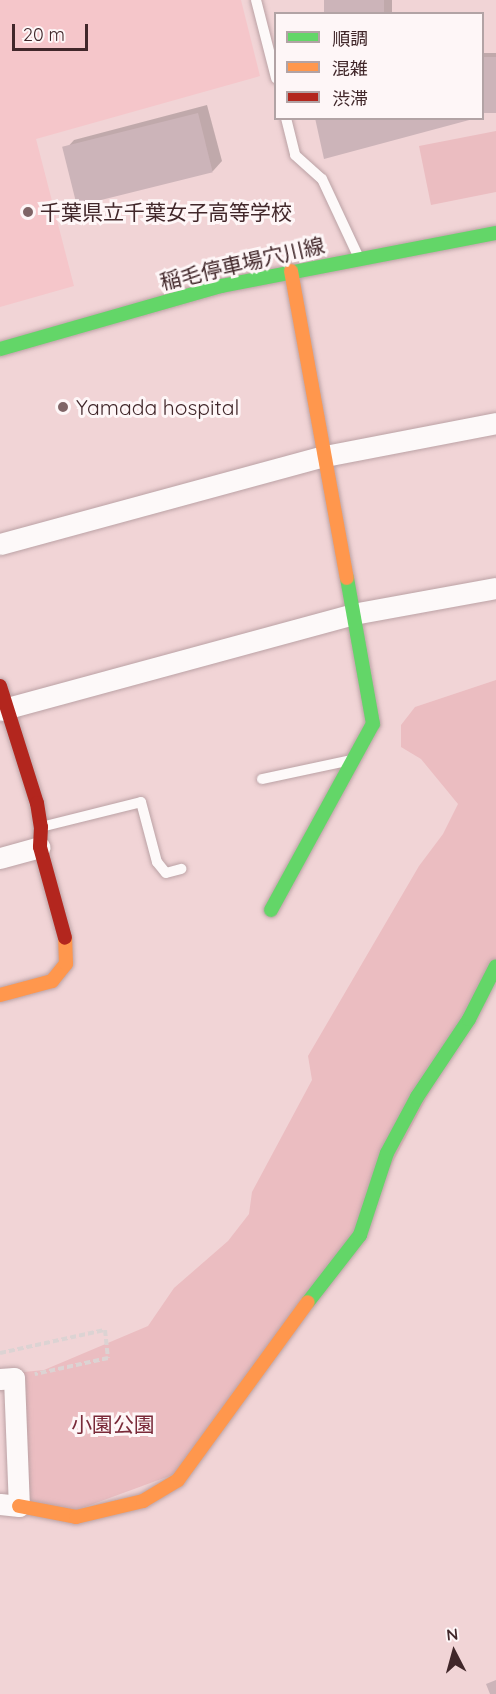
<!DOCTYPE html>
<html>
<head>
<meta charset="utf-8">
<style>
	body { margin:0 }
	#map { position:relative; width:496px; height:1694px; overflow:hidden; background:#f1d4d6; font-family:Quicksand,"Noto Sans JP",sans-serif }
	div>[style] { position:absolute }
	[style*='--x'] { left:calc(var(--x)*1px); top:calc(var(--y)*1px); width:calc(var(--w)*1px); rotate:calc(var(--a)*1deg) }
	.built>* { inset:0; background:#f5c6ca }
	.green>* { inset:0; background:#ebbdc1 }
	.shadow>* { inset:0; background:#0003; transform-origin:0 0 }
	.building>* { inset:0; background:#ccb4b9; transform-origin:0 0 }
	.path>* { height:4px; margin-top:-2px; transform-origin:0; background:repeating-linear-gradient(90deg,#dcd3d3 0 6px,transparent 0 9px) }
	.roads { filter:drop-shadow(0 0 2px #bba2a5) drop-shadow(0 0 2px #bba2a5) }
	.lane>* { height:10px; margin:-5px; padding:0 5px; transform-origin:5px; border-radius:5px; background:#fdf9f9 }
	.street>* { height:21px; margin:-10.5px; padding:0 10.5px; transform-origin:10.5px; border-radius:10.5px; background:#fdf9f9 }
	.fast>* { height:14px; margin:-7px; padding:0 7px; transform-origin:7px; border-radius:7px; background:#63d668 }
	.slow>* { height:14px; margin:-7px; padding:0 7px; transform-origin:7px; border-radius:7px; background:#ff974d }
	.jam>* { height:14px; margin:-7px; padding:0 7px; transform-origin:7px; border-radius:7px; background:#b3261e }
	.dots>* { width:16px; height:16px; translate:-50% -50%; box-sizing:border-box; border:3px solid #fef6f7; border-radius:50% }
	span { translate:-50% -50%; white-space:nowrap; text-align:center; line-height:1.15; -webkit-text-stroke:6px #fef6f7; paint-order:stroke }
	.poi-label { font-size:21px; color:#41272a }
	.left { translate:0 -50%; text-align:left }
	.street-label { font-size:21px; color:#41272a }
	.park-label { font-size:21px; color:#792a39 }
	.legend { position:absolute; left:274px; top:12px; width:210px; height:108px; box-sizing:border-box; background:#fef6f7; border:2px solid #b2a3a5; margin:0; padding:8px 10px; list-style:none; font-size:18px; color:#41272a }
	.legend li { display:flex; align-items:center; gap:12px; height:30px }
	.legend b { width:30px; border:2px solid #b2a3a5 }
	.north { position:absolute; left:424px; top:1622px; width:60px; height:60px; -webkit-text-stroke:4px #fef6f7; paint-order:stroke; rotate:354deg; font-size:16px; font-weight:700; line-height:24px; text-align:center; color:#41272a }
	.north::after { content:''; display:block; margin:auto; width:21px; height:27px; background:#41272a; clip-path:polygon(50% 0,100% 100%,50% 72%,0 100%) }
	.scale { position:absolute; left:12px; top:24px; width:76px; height:27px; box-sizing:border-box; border:3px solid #41272a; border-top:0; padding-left:8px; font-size:18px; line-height:21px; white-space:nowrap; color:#41272a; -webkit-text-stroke:4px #fef6f7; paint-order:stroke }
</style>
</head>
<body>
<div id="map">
	<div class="built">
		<div style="clip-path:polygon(0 0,241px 0,260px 76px,36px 139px,74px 286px,0 307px)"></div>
	</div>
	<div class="green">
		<div style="clip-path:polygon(496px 131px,496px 192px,431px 205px,419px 146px)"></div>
		<div style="clip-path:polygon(496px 680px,496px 966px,355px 1234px,175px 1474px,74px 1511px,24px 1502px,24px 1372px,44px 1370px,148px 1326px,174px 1288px,228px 1241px,249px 1214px,252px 1192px,312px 1080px,308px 1056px,419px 866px,443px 834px,458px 804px,421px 759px,401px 747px,401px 725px,415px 707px)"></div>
	</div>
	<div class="shadow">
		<div style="left:326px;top:0;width:66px;height:14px"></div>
		<div style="left:496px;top:53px;width:58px;height:14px;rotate:90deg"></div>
		<div style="clip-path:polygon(207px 105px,222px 161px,213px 171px,65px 150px,74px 140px)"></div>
	</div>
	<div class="building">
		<div style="left:324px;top:0;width:60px;height:15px"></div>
		<div style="left:496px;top:57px;width:56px;height:14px;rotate:90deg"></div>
		<div style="left:198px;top:113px;width:61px;height:140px;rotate:76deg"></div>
		<div style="clip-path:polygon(315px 118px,473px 118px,473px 119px,324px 159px)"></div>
		<div style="clip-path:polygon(496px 1680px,496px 1694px,490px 1694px,486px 1684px)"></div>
	</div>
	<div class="path">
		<div style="--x:0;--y:1353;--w:107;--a:-12.4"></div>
		<div style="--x:105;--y:1330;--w:28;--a:84"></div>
		<div style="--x:108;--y:1358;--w:75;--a:167.6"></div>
	</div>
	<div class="roads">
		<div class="lane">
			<div style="--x:256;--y:0;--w:81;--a:75.6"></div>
			<div style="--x:286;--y:118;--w:38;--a:76"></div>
			<div style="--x:295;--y:155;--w:36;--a:42"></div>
			<div style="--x:322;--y:179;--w:87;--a:64.9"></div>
			<div style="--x:262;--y:779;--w:87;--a:-12"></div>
			<div style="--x:41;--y:827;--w:103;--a:-14"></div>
			<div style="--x:141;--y:802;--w:62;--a:75.1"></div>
			<div style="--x:157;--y:862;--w:14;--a:51"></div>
			<div style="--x:166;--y:873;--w:16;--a:-15"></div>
		</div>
		<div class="street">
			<div style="--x:0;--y:544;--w:337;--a:-15.2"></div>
			<div style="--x:325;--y:456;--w:174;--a:-10.9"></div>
			<div style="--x:0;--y:710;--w:366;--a:-15.2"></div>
			<div style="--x:353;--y:614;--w:145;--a:-10.3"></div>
			<div style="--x:0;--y:858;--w:41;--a:-15.4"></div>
			<div style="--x:0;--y:1379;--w:14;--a:-4"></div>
			<div style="--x:14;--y:1378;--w:128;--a:87.8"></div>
			<div style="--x:19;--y:1506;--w:19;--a:-174"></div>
		</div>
		<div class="fast">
			<div style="--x:0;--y:349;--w:230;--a:-15.9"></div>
			<div style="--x:221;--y:286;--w:280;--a:-10.9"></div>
			<div style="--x:271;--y:910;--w:212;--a:-61.3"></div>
			<div style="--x:373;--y:724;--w:148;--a:-100.1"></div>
			<div style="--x:308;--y:1302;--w:85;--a:-52.2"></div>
			<div style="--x:360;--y:1235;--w:86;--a:-71.8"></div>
			<div style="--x:387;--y:1153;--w:64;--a:-61.8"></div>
			<div style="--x:417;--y:1097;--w:94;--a:-56.3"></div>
			<div style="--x:469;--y:1019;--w:59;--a:-63"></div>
		</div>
		<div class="slow">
			<div style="--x:291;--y:271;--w:312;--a:79.7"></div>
			<div style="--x:0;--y:995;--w:54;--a:-15.1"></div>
			<div style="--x:52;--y:981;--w:22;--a:-51"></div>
			<div style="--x:66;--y:964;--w:26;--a:-92"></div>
			<div style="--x:19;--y:1506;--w:58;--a:10.9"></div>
			<div style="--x:76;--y:1517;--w:69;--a:-13.4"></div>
			<div style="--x:143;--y:1501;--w:41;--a:-31"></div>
			<div style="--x:178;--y:1480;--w:220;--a:-53.9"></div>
		</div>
		<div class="jam">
			<div style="--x:0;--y:686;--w:123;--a:72.5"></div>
			<div style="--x:37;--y:803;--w:24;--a:81"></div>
			<div style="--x:41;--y:827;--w:20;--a:93"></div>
			<div style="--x:40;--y:847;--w:94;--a:74.6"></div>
		</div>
	</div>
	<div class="dots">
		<div style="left:28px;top:212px;background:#7f6466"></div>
		<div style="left:63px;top:407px;background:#7f6466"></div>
	</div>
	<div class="poi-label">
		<span class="left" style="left:40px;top:212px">千葉県立千葉女子高等学校</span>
		<span class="left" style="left:76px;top:407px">Yamada hospital</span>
	</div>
	<div class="street-label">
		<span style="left:242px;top:263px;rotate:-13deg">稲毛停車場穴川線</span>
	</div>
	<div class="park-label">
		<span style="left:113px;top:1424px">小園公園</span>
	</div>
	<ul class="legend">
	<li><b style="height:8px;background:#63d668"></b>順調</li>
	<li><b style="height:8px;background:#ff974d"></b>混雑</li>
	<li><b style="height:8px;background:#b3261e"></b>渋滞</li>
	</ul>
	<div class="north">N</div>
	<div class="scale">20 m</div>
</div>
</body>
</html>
